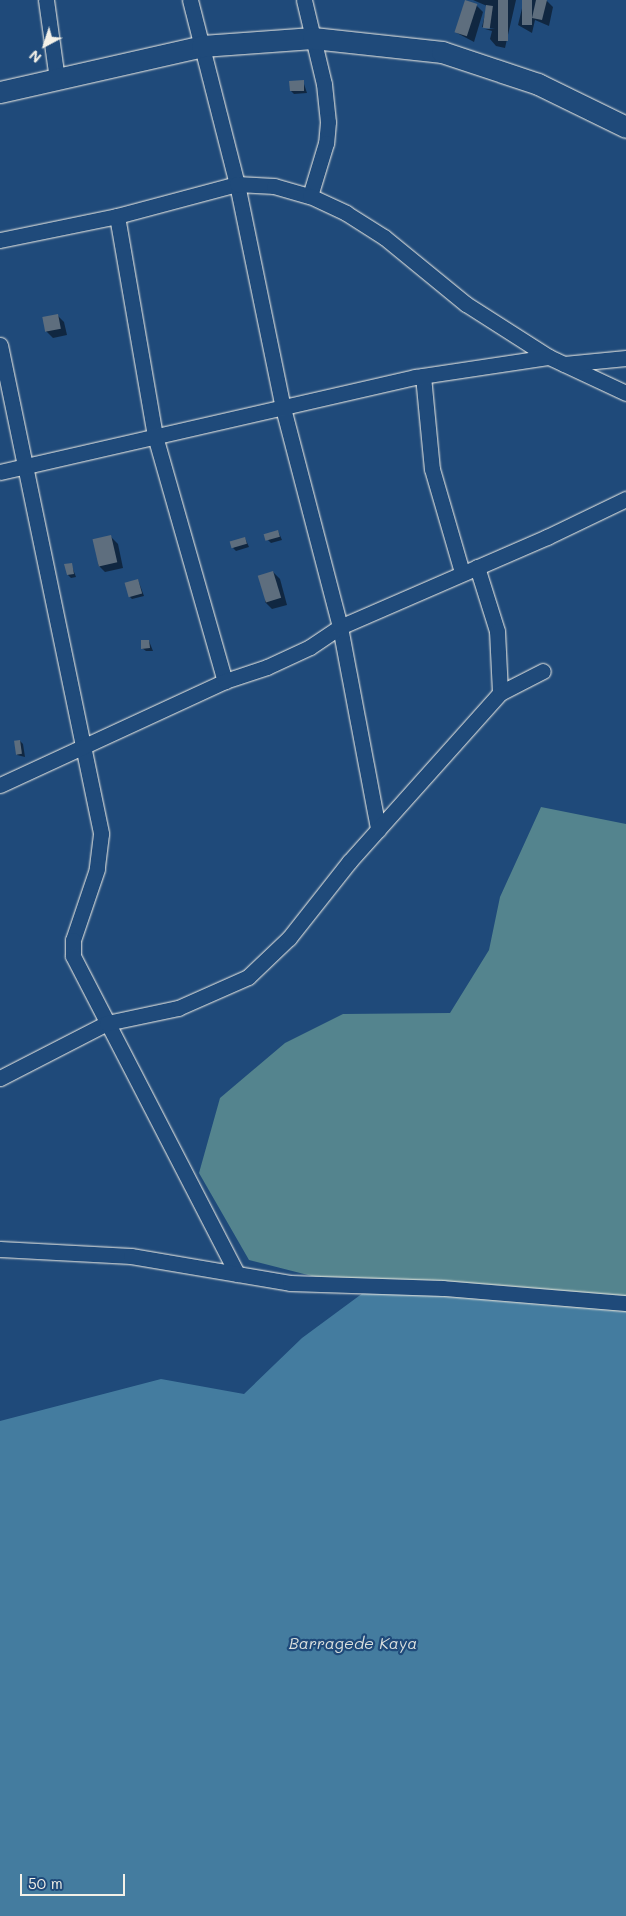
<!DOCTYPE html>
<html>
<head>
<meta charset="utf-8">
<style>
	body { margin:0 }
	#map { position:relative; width:626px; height:1916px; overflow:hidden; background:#1f4a7a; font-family:Mali,sans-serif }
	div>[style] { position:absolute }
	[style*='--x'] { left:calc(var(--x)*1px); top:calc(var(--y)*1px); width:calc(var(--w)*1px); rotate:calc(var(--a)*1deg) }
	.green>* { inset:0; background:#54848e }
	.water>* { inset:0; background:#447c9f }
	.shadow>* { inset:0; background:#0007 }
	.building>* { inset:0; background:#5e6e7e; transform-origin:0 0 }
	.roads { filter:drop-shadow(0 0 1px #f4f1e8) drop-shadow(0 0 1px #f4f1e8) }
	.minor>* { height:15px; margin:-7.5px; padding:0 7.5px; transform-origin:7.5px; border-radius:7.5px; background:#1f4a7a }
	.secondary>* { height:21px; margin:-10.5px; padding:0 10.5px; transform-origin:10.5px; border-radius:10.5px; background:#1f4a7a }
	span { translate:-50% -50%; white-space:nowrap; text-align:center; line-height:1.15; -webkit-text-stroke:4.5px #1f4a7a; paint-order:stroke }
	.water-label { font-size:16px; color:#dadfdd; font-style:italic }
	.north { position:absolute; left:20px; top:20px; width:50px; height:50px; -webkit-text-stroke:4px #1f4a7a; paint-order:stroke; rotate:220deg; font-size:14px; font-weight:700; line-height:20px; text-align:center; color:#f4f1e8 }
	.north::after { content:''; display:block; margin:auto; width:18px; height:22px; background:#f4f1e8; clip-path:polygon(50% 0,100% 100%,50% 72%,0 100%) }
	.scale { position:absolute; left:20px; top:1874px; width:105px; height:22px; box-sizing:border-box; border:2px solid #f4f1e8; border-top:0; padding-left:6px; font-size:15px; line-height:18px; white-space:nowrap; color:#f4f1e8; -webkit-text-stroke:4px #1f4a7a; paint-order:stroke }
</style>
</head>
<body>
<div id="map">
	<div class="green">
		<div style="clip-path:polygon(541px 807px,626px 824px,626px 1312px,367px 1290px,249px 1260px,199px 1173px,220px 1098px,285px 1043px,343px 1014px,450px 1013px,489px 950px,500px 897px)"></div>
	</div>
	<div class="water">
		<div style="clip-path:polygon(367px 1290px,626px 1312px,626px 1916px,0 1916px,0 1421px,161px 1379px,244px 1394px,302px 1338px)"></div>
	</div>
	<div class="shadow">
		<div style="clip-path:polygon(473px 0,516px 0,505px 48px,496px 46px,490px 39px,492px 31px,485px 29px,495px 29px,482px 27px,487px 6px)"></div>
		<div style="clip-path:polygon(524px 0,546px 0,553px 7px,549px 26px,535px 20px,532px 33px,518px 25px)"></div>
		<div style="clip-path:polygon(476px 5px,483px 12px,474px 42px,457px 33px)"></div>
		<div style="clip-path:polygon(303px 81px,307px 93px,294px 94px,291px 91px)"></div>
		<div style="clip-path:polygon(57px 315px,64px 322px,67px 335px,53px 338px,46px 331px)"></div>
		<div style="clip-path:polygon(278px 531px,282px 540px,271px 543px,268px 540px)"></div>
		<div style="clip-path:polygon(111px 537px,118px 544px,123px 568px,105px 572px,98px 565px)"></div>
		<div style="clip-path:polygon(245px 538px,249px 547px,236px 551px,233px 548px)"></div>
		<div style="clip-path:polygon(71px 564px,76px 577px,71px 578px,68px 575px)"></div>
		<div style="clip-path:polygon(273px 572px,280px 579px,287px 605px,272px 609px,265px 602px)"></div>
		<div style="clip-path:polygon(138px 580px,144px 596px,132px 599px,129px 596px)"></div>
		<div style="clip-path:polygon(149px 641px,153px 651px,146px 651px,142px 648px)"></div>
		<div style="clip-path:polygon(20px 741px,23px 744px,25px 757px,17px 755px)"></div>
	</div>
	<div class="building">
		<div style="left:465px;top:0;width:13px;height:34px;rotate:18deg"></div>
		<div style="left:498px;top:0;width:10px;height:41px"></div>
		<div style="left:522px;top:0;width:10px;height:25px"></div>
		<div style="clip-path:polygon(536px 0,547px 0,542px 20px,532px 18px)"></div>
		<div style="left:486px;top:5px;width:7px;height:23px;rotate:8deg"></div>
		<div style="clip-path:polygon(304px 80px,304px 91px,290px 91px,289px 81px)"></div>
		<div style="left:58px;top:314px;width:15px;height:16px;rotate:79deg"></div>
		<div style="left:278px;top:530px;width:7px;height:15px;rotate:74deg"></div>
		<div style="left:111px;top:535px;width:28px;height:19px;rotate:77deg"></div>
		<div style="left:245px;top:537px;width:7px;height:16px;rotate:74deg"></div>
		<div style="clip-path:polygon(72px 563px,74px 574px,67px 575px,64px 564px)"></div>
		<div style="left:273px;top:571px;width:28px;height:16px;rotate:73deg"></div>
		<div style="left:138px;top:579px;width:15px;height:14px;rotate:74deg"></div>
		<div style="clip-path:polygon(141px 640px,149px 640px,150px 648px,141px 649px)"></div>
		<div style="left:20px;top:740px;width:14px;height:6px;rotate:82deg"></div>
	</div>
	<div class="roads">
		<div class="minor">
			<div style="--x:46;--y:0;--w:80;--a:82.1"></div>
			<div style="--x:190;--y:0;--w:190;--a:75.7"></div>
			<div style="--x:237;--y:184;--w:229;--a:78.4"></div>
			<div style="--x:283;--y:408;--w:226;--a:75.4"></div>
			<div style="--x:340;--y:627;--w:206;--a:79.3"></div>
			<div style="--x:304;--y:0;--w:86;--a:76.6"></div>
			<div style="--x:324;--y:84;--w:38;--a:84"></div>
			<div style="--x:328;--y:122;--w:21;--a:95"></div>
			<div style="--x:326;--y:143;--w:55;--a:106.8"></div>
			<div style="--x:117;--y:216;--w:223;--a:80.2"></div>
			<div style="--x:155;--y:436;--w:255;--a:74.1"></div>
			<div style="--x:0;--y:240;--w:119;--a:-11.6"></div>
			<div style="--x:117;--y:216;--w:124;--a:-14.9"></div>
			<div style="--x:237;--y:184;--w:37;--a:3"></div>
			<div style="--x:274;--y:186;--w:37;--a:16"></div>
			<div style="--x:310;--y:196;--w:40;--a:25"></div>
			<div style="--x:346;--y:213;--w:45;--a:32.3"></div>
			<div style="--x:384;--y:237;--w:106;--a:39.3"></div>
			<div style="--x:466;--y:304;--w:98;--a:32.6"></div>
			<div style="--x:549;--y:357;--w:85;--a:25.1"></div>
			<div style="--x:0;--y:345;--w:499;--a:78.3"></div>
			<div style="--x:101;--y:834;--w:35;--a:97"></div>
			<div style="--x:97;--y:869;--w:75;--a:108.7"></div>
			<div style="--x:73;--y:940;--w:16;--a:90"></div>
			<div style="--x:73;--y:956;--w:358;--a:62.7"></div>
			<div style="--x:564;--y:364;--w:62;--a:-5.5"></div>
			<div style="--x:423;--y:376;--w:93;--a:84.5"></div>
			<div style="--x:432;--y:469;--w:107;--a:73.8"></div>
			<div style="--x:0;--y:472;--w:426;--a:-12.9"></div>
			<div style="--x:415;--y:377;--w:135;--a:-8.5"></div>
			<div style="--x:477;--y:567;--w:67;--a:72.6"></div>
			<div style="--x:497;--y:631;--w:62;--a:87.2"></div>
			<div style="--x:0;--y:785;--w:248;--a:-24.8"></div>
			<div style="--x:225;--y:681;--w:44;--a:-18.4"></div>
			<div style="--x:267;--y:667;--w:47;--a:-24.9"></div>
			<div style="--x:310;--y:647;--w:36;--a:-34"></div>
			<div style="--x:340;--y:627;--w:226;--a:-23.5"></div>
			<div style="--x:547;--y:537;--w:88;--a:-25.7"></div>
			<div style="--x:0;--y:1078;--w:120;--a:-27.2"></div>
			<div style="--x:107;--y:1023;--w:73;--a:-11.9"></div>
			<div style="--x:178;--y:1008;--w:77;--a:-23.9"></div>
			<div style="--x:248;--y:977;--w:57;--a:-43.6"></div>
			<div style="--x:289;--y:938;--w:97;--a:-51.7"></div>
			<div style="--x:349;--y:862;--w:227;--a:-48.2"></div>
			<div style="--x:500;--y:693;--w:48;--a:-27.1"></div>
			<div style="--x:0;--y:1249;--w:131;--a:3.1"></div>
			<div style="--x:131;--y:1256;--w:161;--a:9.6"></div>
			<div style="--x:290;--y:1283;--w:153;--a:1.9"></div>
			<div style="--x:443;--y:1288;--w:184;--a:4.7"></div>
		</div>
		<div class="secondary">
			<div style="--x:0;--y:92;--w:207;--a:-12.8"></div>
			<div style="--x:202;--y:46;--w:111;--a:-4.1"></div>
			<div style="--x:313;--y:38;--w:130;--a:6.2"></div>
			<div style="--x:442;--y:52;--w:101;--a:18.4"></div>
			<div style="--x:538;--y:84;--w:98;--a:26"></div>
		</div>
	</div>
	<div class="water-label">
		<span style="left:353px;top:1643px">Barragede Kaya</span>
	</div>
	<div class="north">N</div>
	<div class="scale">50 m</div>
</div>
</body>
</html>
